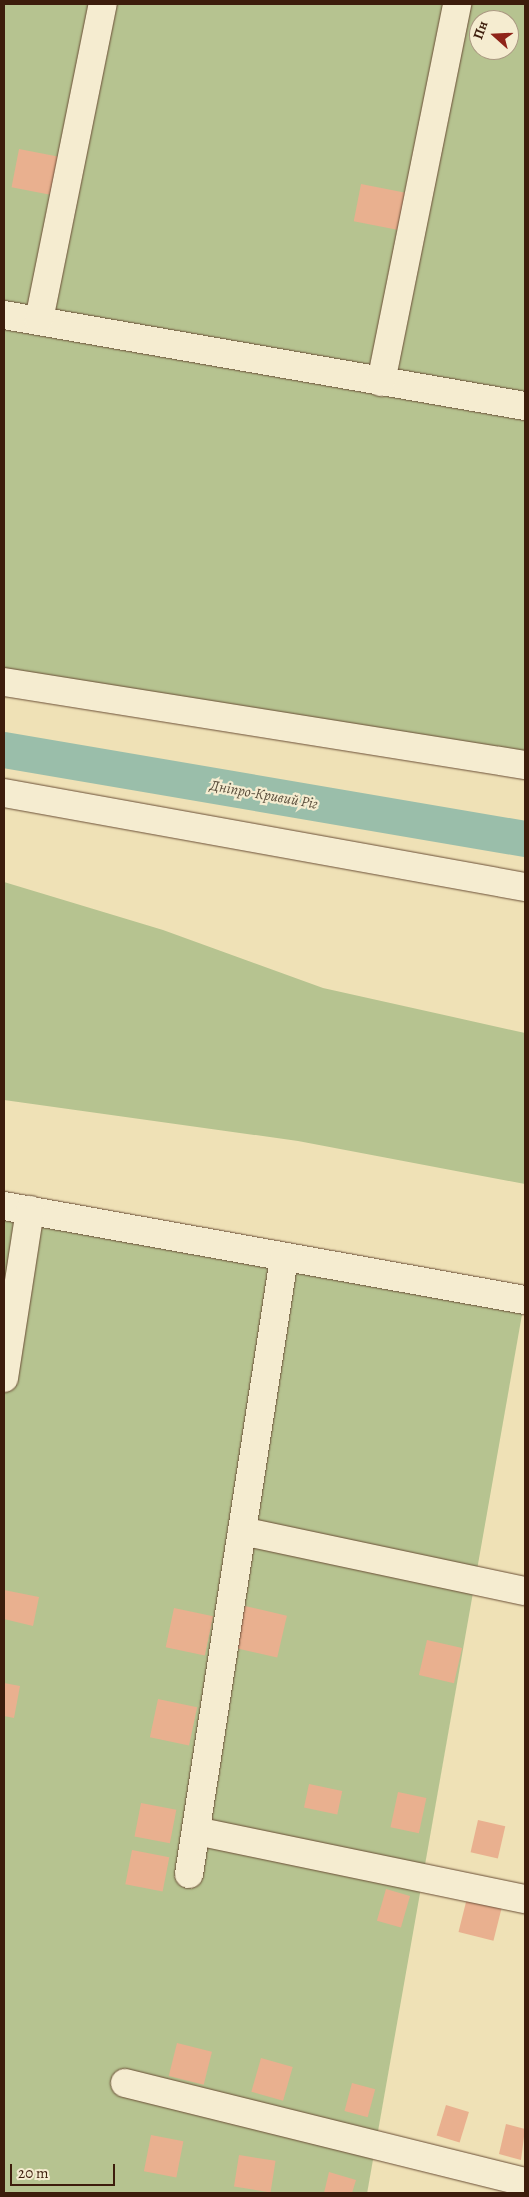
<!DOCTYPE html>
<html>
<head>
<meta charset="utf-8">
<style>
	body { margin:0 }
	#map { position:relative; width:529px; height:2197px; overflow:hidden; background:#efe1b6; font-family:Alegreya,serif }
	div>[style] { position:absolute }
	[style*='--x'] { left:calc(var(--x)*1px); top:calc(var(--y)*1px); width:calc(var(--w)*1px); rotate:calc(var(--a)*1deg) }
	.green>* { inset:0; background:#b6c390; transform-origin:0 0 }
	.canal>* { height:36px; margin:-18px; padding:0 18px; transform-origin:18px; border-radius:18px; background:#9abeaa }
	.building>* { inset:0; background:#e9b08f; transform-origin:0 0 }
	.roads { filter:drop-shadow(0 0 1px #6a4e36) drop-shadow(0 0 1px #6a4e36) }
	.minor>* { height:28px; margin:-14px; padding:0 14px; transform-origin:14px; border-radius:14px; background:#f5ecd0 }
	span { translate:-50% -50%; white-space:nowrap; text-align:center; line-height:1.15; -webkit-text-stroke:4.5px #f5ecd0; paint-order:stroke }
	.water-label { font-size:15px; color:#594d3b; font-style:italic }
	.frame { position:absolute; inset:0; border:5px solid #3d1d0c; pointer-events:none }
	.north { position:absolute; left:469px; top:10px; width:50px; height:50px; box-sizing:border-box; background:#f5ecd0; border:1px solid #ab9982; border-radius:50%; rotate:290deg; font-size:14px; font-weight:700; line-height:20px; text-align:center; color:#3d1d0c }
	.north::after { content:''; display:block; margin:auto; width:18px; height:22px; background:#8f2418; clip-path:polygon(50% 0,100% 100%,50% 72%,0 100%) }
	.scale { position:absolute; left:10px; top:2164px; width:105px; height:22px; box-sizing:border-box; border:2px solid #3d1d0c; border-top:0; padding-left:6px; font-size:15px; line-height:18px; white-space:nowrap; color:#3d1d0c; -webkit-text-stroke:4px #f5ecd0; paint-order:stroke }
</style>
</head>
<body>
<div id="map">
	<div class="green">
		<div style="clip-path:polygon(evenodd,4px 4px,525px 4px,525px 765px,4px 682px,4px 4px,479px 20px,509px 20px,509px 50px,479px 50px,479px 20px)"></div>
		<div style="clip-path:polygon(4px 882px,163px 930px,323px 988px,525px 1033px,525px 1184px,298px 1141px,4px 1100px)"></div>
		<div style="left:4px;top:1206px;width:529px;height:987px;rotate:10deg"></div>
	</div>
	<div class="canal">
		<div style="--x:4;--y:750;--w:529;--a:9.69"></div>
	</div>
	<div class="building">
		<div style="left:19px;top:149px;width:42px;height:39px;rotate:11deg"></div>
		<div style="left:361px;top:184px;width:48px;height:38px;rotate:11deg"></div>
		<div style="clip-path:polygon(4px 1590px,39px 1597px,33px 1626px,4px 1619px)"></div>
		<div style="left:245px;top:1606px;width:43px;height:43px;rotate:13deg"></div>
		<div style="left:174px;top:1608px;width:40px;height:40px;rotate:12deg"></div>
		<div style="left:427px;top:1640px;width:36px;height:36px;rotate:13deg"></div>
		<div style="clip-path:polygon(4px 1683px,20px 1686px,14px 1718px,4px 1716px)"></div>
		<div style="left:158px;top:1699px;width:40px;height:39px;rotate:12deg"></div>
		<div style="left:309px;top:1784px;width:34px;height:24px;rotate:12deg"></div>
		<div style="left:398px;top:1792px;width:29px;height:36px;rotate:12deg"></div>
		<div style="left:141px;top:1803px;width:36px;height:34px;rotate:11deg"></div>
		<div style="left:478px;top:1820px;width:28px;height:33px;rotate:13deg"></div>
		<div style="left:132px;top:1850px;width:38px;height:35px;rotate:11deg"></div>
		<div style="left:386px;top:1889px;width:25px;height:33px;rotate:16deg"></div>
		<div style="left:467px;top:1898px;width:36px;height:35px;rotate:14deg"></div>
		<div style="left:177px;top:2043px;width:36px;height:34px;rotate:14deg"></div>
		<div style="left:261px;top:2058px;width:33px;height:35px;rotate:16deg"></div>
		<div style="left:352px;top:2083px;width:24px;height:29px;rotate:15deg"></div>
		<div style="left:446px;top:2105px;width:24px;height:32px;rotate:17deg"></div>
		<div style="clip-path:polygon(506px 2124px,525px 2129px,521px 2160px,499px 2154px)"></div>
		<div style="left:151px;top:2135px;width:33px;height:37px;rotate:11deg"></div>
		<div style="left:239px;top:2155px;width:37px;height:32px;rotate:9deg"></div>
		<div style="clip-path:polygon(329px 2172px,356px 2180px,352px 2193px,324px 2193px)"></div>
	</div>
	<div class="roads">
		<div class="minor">
			<div style="--x:4;--y:315;--w:529;--a:9.91"></div>
			<div style="--x:39;--y:320;--w:322;--a:-78.6"></div>
			<div style="--x:381;--y:382;--w:386;--a:-78.6"></div>
			<div style="--x:4;--y:682;--w:528;--a:9.05"></div>
			<div style="--x:4;--y:793;--w:529;--a:10.23"></div>
			<div style="--x:4;--y:1206;--w:529;--a:10.23"></div>
			<div style="--x:4;--y:1378;--w:170;--a:-81.2"></div>
			<div style="--x:242;--y:1531;--w:289;--a:12"></div>
			<div style="--x:196;--y:1831;--w:336;--a:11.7"></div>
			<div style="--x:189;--y:1874;--w:623;--a:-81.23"></div>
			<div style="--x:125;--y:2083;--w:412;--a:13.9"></div>
		</div>
	</div>
	<div class="water-label">
		<span style="left:264px;top:795px;rotate:10deg">Дніпро-Кривий Ріг</span>
	</div>
	<div class="frame"></div>
	<div class="north">Пн</div>
	<div class="scale">20 m</div>
</div>
</body>
</html>
